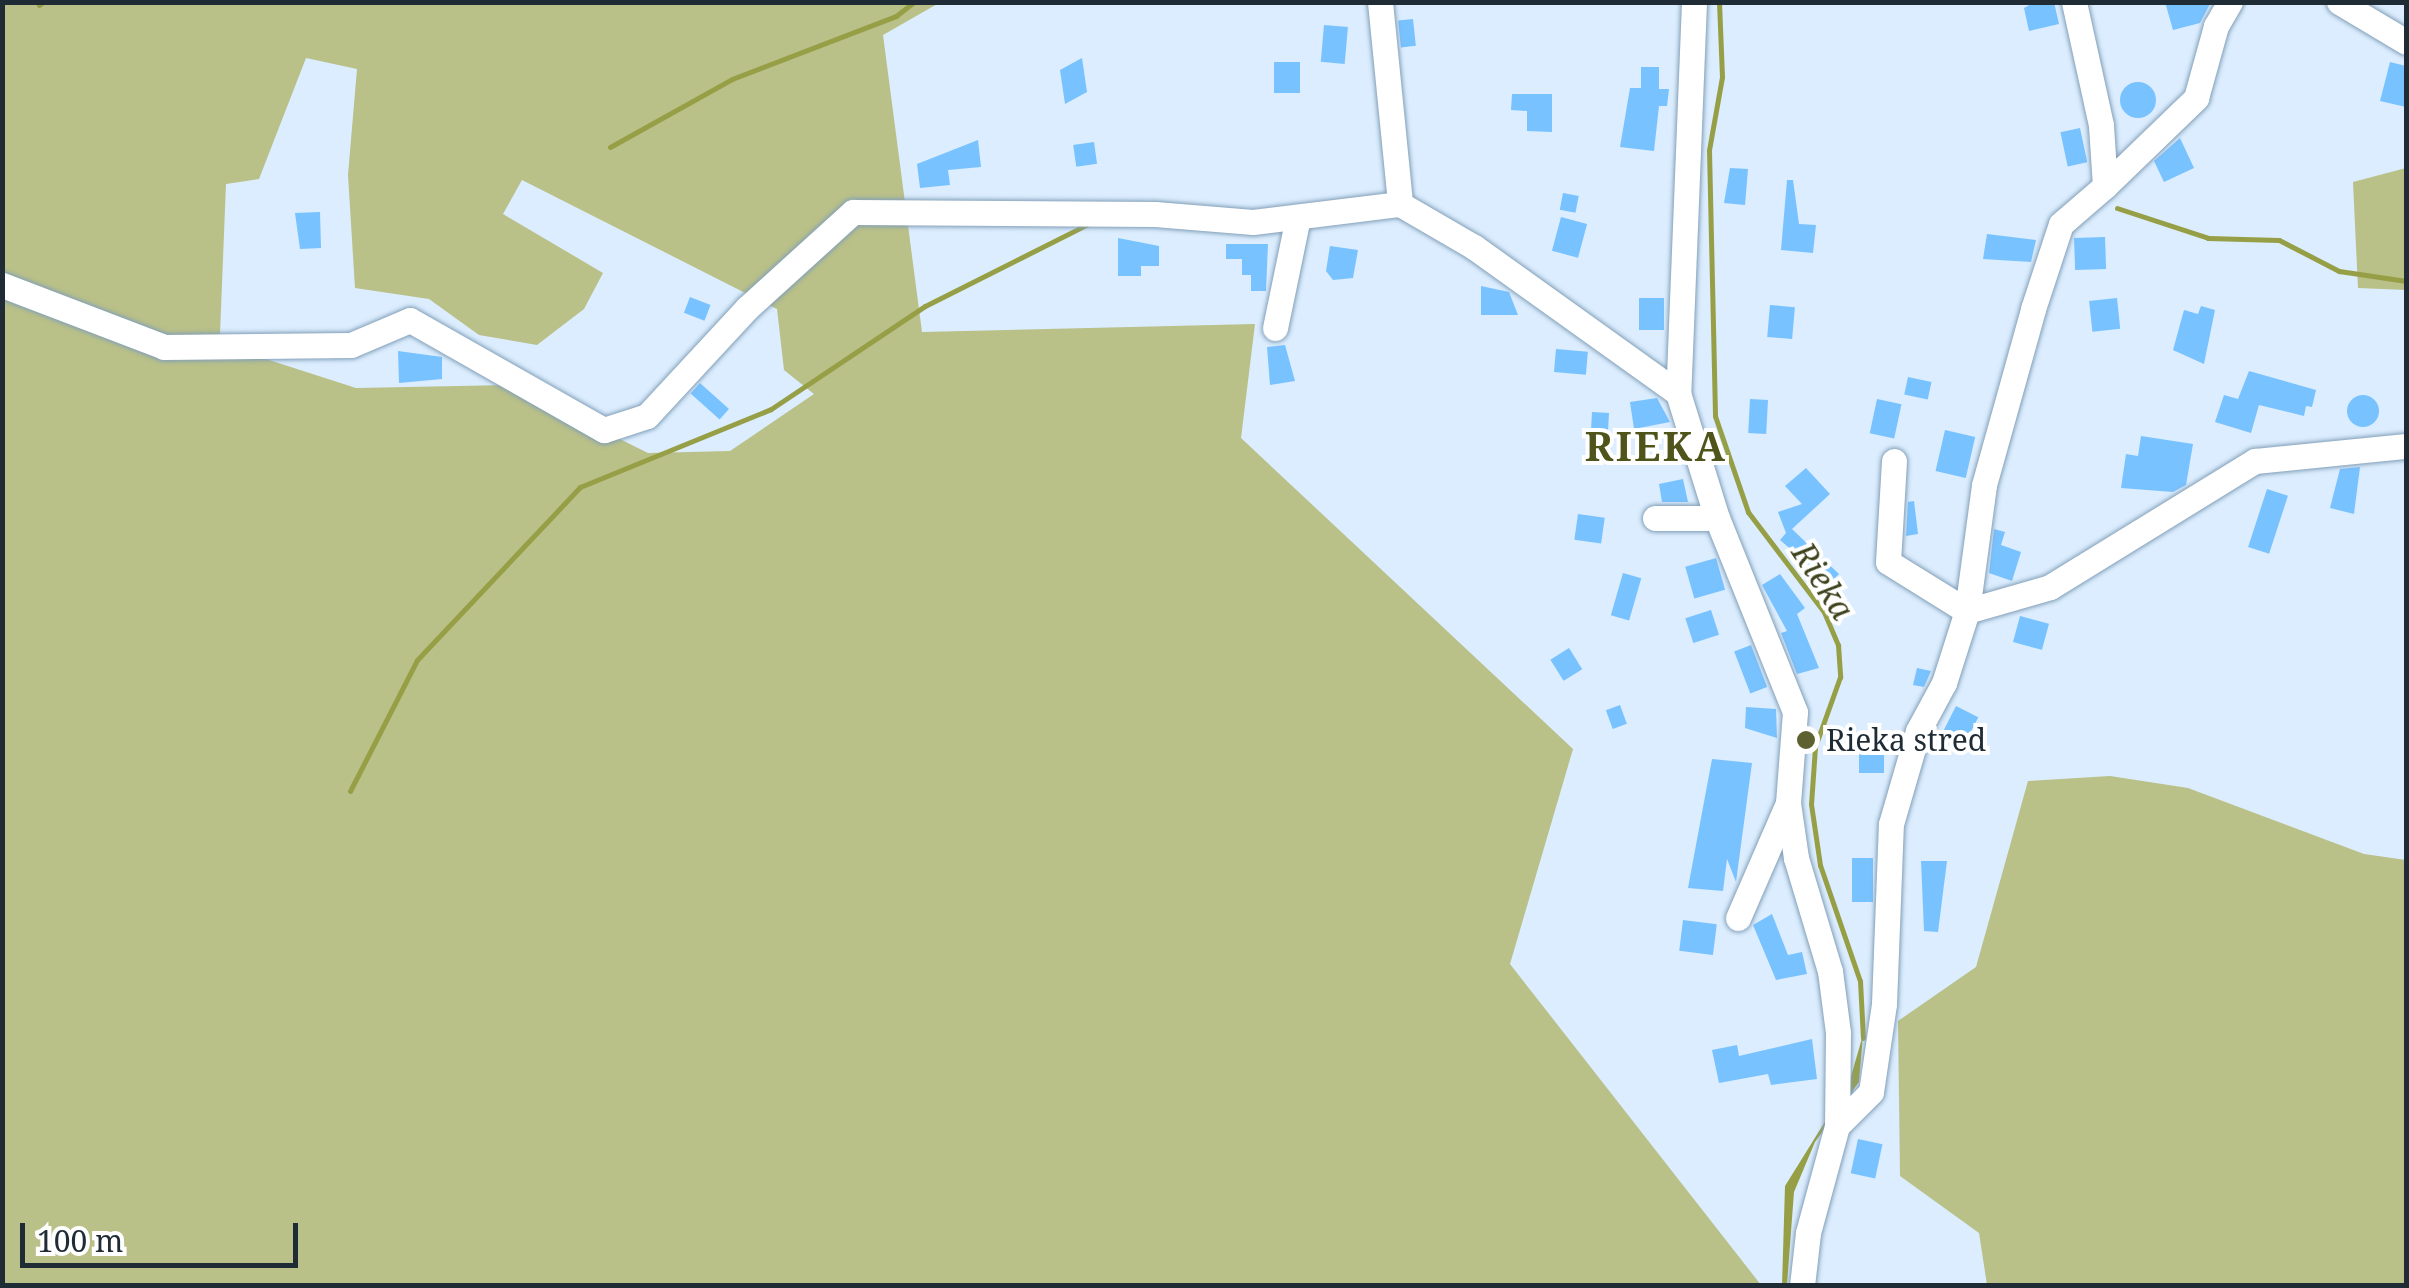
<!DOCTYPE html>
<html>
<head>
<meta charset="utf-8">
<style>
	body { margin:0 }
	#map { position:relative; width:2409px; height:1288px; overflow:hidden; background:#dbedfe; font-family:"Noto Serif",serif }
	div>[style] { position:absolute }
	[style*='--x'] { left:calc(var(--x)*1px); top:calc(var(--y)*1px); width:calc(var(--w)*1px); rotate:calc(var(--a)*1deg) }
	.green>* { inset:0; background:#b9c088 }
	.water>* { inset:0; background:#979f46 }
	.stream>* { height:5px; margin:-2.5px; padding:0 2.5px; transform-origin:2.5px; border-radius:2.5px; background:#979f46 }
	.building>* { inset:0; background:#78c2ff; transform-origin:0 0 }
	.round { border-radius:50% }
	.roads { filter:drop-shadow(0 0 2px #829fb8) drop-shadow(0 0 2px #829fb8) }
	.minor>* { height:25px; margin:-12.5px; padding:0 12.5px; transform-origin:12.5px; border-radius:12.5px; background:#fff }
	.dots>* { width:28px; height:28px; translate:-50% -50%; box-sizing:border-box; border:5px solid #fff; border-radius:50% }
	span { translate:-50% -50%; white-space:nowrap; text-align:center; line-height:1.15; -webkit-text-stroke:8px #fff; paint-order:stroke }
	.poi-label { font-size:30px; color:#1f2b35 }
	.left { translate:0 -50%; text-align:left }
	.water-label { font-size:32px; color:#3e421c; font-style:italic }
	.district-label { font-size:40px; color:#4f541a; font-weight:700; letter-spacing:2.5px }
	.frame { position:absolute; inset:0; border:5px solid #1f2b35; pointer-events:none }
	.scale { position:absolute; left:20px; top:1223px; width:278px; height:45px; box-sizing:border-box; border:5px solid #1f2b35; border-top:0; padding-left:12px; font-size:30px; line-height:35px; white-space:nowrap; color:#1f2b35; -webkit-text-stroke:8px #fff; paint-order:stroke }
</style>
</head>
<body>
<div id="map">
	<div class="green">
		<div style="clip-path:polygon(evenodd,2px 3px,939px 3px,883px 35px,922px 332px,1255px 324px,1241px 438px,1573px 749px,1510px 964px,1761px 1285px,3px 1285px,2px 3px,306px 58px,357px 69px,348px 175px,355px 288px,429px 299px,479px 335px,537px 345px,584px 309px,603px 273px,503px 214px,522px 180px,777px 309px,784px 370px,814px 394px,730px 451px,648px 453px,511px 385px,356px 388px,266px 359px,219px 359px,226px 184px,259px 179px,306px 58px)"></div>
		<div style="clip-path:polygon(2406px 168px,2406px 290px,2358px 288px,2353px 182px)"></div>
		<div style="clip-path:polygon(2110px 776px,2188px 788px,2364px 854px,2406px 860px,2406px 1285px,1987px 1285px,1979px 1233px,1900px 1176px,1898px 1021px,1976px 967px,2028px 781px)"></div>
	</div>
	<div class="water">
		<div style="clip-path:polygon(1863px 1035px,1859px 1082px,1815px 1142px,1794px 1192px,1787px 1285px,1782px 1286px,1785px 1186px,1849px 1083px)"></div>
	</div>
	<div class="stream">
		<div style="--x:1719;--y:2;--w:75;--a:87.7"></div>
		<div style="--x:1722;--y:77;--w:74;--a:100.1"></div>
		<div style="--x:1709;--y:150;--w:266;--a:88.7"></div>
		<div style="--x:1715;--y:416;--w:102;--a:71"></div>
		<div style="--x:1748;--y:512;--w:126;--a:52.8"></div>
		<div style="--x:1824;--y:612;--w:36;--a:67"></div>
		<div style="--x:1838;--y:645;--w:32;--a:86"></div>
		<div style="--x:1840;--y:677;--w:74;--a:109.7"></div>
		<div style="--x:1815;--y:747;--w:57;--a:94"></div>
		<div style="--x:1811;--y:804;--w:62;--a:81.6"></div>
		<div style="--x:1820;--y:865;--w:123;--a:71"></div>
		<div style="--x:1860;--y:981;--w:57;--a:87"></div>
		<div style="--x:39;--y:5;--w:5;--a:-37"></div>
		<div style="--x:610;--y:147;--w:140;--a:-29.1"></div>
		<div style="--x:732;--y:79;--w:176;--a:-21"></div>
		<div style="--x:896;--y:16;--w:23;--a:-38"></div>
		<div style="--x:2117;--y:208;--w:96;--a:18.2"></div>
		<div style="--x:2208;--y:238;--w:71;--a:1.6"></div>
		<div style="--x:2279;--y:240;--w:68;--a:27.3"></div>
		<div style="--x:2339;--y:271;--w:68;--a:8.5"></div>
		<div style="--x:350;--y:791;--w:147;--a:-62.9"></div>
		<div style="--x:417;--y:660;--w:238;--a:-46.7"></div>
		<div style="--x:580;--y:487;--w:206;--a:-22.2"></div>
		<div style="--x:771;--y:409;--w:185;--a:-33.8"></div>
		<div style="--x:925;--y:306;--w:185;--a:-26.7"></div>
	</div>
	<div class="building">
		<div style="clip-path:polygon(2035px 2px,2054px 2px,2059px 24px,2029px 31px,2024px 8px)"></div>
		<div style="clip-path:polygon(2165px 2px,2211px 2px,2200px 23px,2173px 30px)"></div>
		<div style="left:1413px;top:19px;width:27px;height:15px;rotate:84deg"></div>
		<div style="left:1324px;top:25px;width:24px;height:37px;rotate:5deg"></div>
		<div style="clip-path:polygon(1082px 58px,1087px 92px,1065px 104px,1060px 70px)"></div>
		<div style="left:1274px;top:62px;width:26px;height:31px"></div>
		<div style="clip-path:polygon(2390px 62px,2406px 66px,2406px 107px,2380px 101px)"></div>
		<div style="clip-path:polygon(1641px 67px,1659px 67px,1659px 89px,1669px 89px,1667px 106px,1659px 106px,1654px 151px,1620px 147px,1630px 88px,1641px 88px)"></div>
		<div class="round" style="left:2120px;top:82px;width:36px;height:36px"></div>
		<div style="clip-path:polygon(1512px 94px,1552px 94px,1552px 132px,1527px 131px,1527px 111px,1511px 110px)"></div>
		<div style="left:2080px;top:128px;width:35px;height:20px;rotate:78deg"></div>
		<div style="clip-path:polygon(2180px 138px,2194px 168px,2164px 182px,2154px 161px)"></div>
		<div style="clip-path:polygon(978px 140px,981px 167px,948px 170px,950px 185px,920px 188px,917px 164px)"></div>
		<div style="left:1094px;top:142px;width:22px;height:21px;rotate:82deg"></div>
		<div style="clip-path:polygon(1730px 168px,1748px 169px,1745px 205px,1724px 203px)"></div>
		<div style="clip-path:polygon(1787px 180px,1793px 180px,1799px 224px,1816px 225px,1813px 253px,1781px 250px)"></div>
		<div style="left:1563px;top:193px;width:16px;height:17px;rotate:11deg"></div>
		<div style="clip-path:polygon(320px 212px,321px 248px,300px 249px,295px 213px)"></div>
		<div style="left:1561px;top:217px;width:27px;height:35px;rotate:15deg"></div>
		<div style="clip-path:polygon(1987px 234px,2036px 240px,2031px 262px,1983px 259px)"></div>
		<div style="left:2105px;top:237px;width:32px;height:31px;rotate:88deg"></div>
		<div style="clip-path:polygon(1118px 238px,1159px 246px,1159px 266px,1141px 266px,1141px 276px,1118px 276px)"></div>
		<div style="clip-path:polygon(1226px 244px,1268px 244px,1266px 291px,1251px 291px,1251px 275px,1242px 275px,1242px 259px,1226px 259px)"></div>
		<div style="clip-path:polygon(1330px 246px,1358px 250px,1353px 278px,1333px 280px,1326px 271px)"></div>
		<div style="clip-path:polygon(1481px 286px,1509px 292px,1518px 315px,1481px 315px)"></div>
		<div style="left:690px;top:297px;width:22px;height:17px;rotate:21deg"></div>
		<div style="left:1639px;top:298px;width:25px;height:32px"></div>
		<div style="left:2117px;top:298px;width:31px;height:28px;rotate:84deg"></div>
		<div style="left:1770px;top:305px;width:25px;height:32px;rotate:5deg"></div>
		<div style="clip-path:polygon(2201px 306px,2215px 310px,2204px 364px,2173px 350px,2184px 310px,2198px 314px)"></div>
		<div style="clip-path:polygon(1285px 345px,1295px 381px,1270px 385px,1267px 347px)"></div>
		<div style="left:1556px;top:349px;width:32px;height:23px;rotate:5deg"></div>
		<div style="clip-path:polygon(398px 351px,442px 357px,442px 379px,399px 383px)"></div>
		<div style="clip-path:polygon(2249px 371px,2316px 390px,2312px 407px,2306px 406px,2304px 416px,2259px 405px,2251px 433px,2215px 422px,2224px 395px,2238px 399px)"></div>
		<div style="left:1908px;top:377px;width:24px;height:18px;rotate:12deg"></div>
		<div style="left:700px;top:383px;width:39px;height:14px;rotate:42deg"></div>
		<div class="round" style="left:2347px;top:395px;width:32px;height:32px"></div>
		<div style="clip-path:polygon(1657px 398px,1670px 422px,1634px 429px,1630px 402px)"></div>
		<div style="left:1750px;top:399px;width:18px;height:34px;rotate:3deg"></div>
		<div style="left:1877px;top:399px;width:25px;height:35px;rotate:12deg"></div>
		<div style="left:1592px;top:412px;width:17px;height:33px;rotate:3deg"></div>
		<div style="left:1945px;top:430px;width:31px;height:42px;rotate:13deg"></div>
		<div style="clip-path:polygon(2141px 436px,2193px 444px,2186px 485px,2173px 492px,2121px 488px,2126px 454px,2138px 456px)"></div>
		<div style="clip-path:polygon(2360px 467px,2354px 514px,2330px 508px,2340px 469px)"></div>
		<div style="clip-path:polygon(1806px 468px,1830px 494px,1792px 529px,1839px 574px,1830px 583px,1780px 540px,1786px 533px,1778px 512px,1802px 504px,1785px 486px)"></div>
		<div style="clip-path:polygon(1683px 479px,1688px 502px,1662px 502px,1659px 484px)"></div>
		<div style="left:2267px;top:489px;width:22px;height:61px;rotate:18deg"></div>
		<div style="clip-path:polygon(1914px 501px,1918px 534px,1906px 536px,1908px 502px)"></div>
		<div style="left:1578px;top:514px;width:27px;height:26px;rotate:8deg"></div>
		<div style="clip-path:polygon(1994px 529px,2005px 532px,2001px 545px,2021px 552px,2012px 581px,1989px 573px)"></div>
		<div style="left:1716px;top:558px;width:33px;height:32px;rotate:74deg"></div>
		<div style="left:1623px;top:573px;width:19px;height:44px;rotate:16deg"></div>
		<div style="clip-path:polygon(1780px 574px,1805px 608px,1797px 614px,1819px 668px,1797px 674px,1781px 633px,1787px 631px,1762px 585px)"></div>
		<div style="left:1711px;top:610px;width:26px;height:27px;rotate:72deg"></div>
		<div style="left:2020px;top:616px;width:30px;height:27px;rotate:15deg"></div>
		<div style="left:1751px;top:645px;width:45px;height:18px;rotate:69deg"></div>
		<div style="left:1569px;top:648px;width:25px;height:22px;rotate:58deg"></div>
		<div style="clip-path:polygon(1917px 668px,1931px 671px,1924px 687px,1913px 685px)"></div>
		<div style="left:1620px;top:705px;width:20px;height:15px;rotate:70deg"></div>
		<div style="left:1956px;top:706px;width:25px;height:33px;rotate:27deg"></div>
		<div style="clip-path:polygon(1746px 707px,1776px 709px,1777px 738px,1745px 728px)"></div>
		<div style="left:1859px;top:739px;width:25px;height:34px"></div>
		<div style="clip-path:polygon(1712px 759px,1752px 763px,1736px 882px,1727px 859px,1723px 891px,1688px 888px)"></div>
		<div style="left:1852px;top:858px;width:21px;height:44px"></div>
		<div style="clip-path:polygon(1921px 861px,1947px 861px,1938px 932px,1924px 931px)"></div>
		<div style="clip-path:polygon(1772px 914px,1788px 955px,1802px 952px,1807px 974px,1776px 980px,1753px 925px)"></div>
		<div style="left:1683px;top:920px;width:34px;height:31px;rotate:7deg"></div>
		<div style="clip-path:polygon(1812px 1039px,1817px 1079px,1771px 1085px,1768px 1074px,1719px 1083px,1712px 1050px,1737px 1045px,1739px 1056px)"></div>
		<div style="left:1858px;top:1139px;width:25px;height:35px;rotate:12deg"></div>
	</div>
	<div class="roads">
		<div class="minor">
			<div style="--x:1380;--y:2;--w:203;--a:84.3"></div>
			<div style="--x:1694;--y:2;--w:391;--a:92.3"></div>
			<div style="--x:1678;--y:393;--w:131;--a:72.7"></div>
			<div style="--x:1717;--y:518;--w:209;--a:68.1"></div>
			<div style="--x:1795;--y:712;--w:91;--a:94.4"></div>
			<div style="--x:1788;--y:803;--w:56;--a:81.7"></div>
			<div style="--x:1796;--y:858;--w:118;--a:73.3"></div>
			<div style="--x:1830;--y:971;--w:63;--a:82.6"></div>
			<div style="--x:1838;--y:1033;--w:93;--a:90.6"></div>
			<div style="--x:1837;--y:1126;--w:111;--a:105.2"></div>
			<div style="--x:1808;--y:1233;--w:53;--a:96.5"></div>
			<div style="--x:2339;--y:2;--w:78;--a:30.8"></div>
			<div style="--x:2105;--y:186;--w:127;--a:-44"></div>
			<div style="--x:2196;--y:98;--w:75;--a:-74.5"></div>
			<div style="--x:2216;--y:26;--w:28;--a:-60"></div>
			<div style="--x:2;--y:285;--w:173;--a:20.9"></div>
			<div style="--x:164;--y:347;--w:187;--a:-0.6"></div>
			<div style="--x:351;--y:345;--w:64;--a:-23"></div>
			<div style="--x:410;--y:320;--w:223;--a:29.6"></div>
			<div style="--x:604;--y:430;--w:45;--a:-18"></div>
			<div style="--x:647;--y:416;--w:147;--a:-47.2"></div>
			<div style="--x:747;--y:308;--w:143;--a:-42.2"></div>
			<div style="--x:853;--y:212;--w:302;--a:0.4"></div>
			<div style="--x:1155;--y:214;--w:98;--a:4.7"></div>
			<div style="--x:1253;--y:222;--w:148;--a:-7"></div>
			<div style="--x:1400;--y:204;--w:86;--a:30.2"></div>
			<div style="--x:1474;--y:247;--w:251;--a:35.6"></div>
			<div style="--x:1275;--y:328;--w:113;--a:-78.3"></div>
			<div style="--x:1894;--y:461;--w:101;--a:93.4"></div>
			<div style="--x:1888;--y:562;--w:93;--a:31.8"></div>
			<div style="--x:1967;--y:611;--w:86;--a:-16.1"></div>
			<div style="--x:2050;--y:587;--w:241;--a:-31.6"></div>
			<div style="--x:2255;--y:461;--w:152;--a:-5.7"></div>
			<div style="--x:1655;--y:518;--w:62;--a:0"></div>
			<div style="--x:1738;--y:918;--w:125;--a:-66.5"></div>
			<div style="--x:1837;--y:1126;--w:48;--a:-45"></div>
			<div style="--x:1871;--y:1092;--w:89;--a:-81.6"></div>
			<div style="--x:1884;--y:1004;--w:180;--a:-87.8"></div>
			<div style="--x:1891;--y:824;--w:97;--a:-73.8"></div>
			<div style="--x:1918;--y:731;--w:55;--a:-61.6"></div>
			<div style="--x:1944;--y:683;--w:76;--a:-72.3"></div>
			<div style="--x:1967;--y:611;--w:127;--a:-82.3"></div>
			<div style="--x:1984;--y:485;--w:183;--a:-74.4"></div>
			<div style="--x:2033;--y:309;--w:89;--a:-71.8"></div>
			<div style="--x:2061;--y:224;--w:58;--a:-40.8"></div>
			<div style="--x:2105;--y:186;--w:61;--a:-93.8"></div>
			<div style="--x:2101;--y:125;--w:126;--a:-102.4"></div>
		</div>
	</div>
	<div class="dots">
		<div style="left:1806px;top:740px;background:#5c612f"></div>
	</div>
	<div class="poi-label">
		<span class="left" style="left:1826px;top:740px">Rieka stred</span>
	</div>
	<div class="water-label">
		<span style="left:1823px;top:581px;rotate:57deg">Rieka</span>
	</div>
	<div class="district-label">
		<span style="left:1656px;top:446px">RIEKA</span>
	</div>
	<div class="frame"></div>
	<div class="scale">100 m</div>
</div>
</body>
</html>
